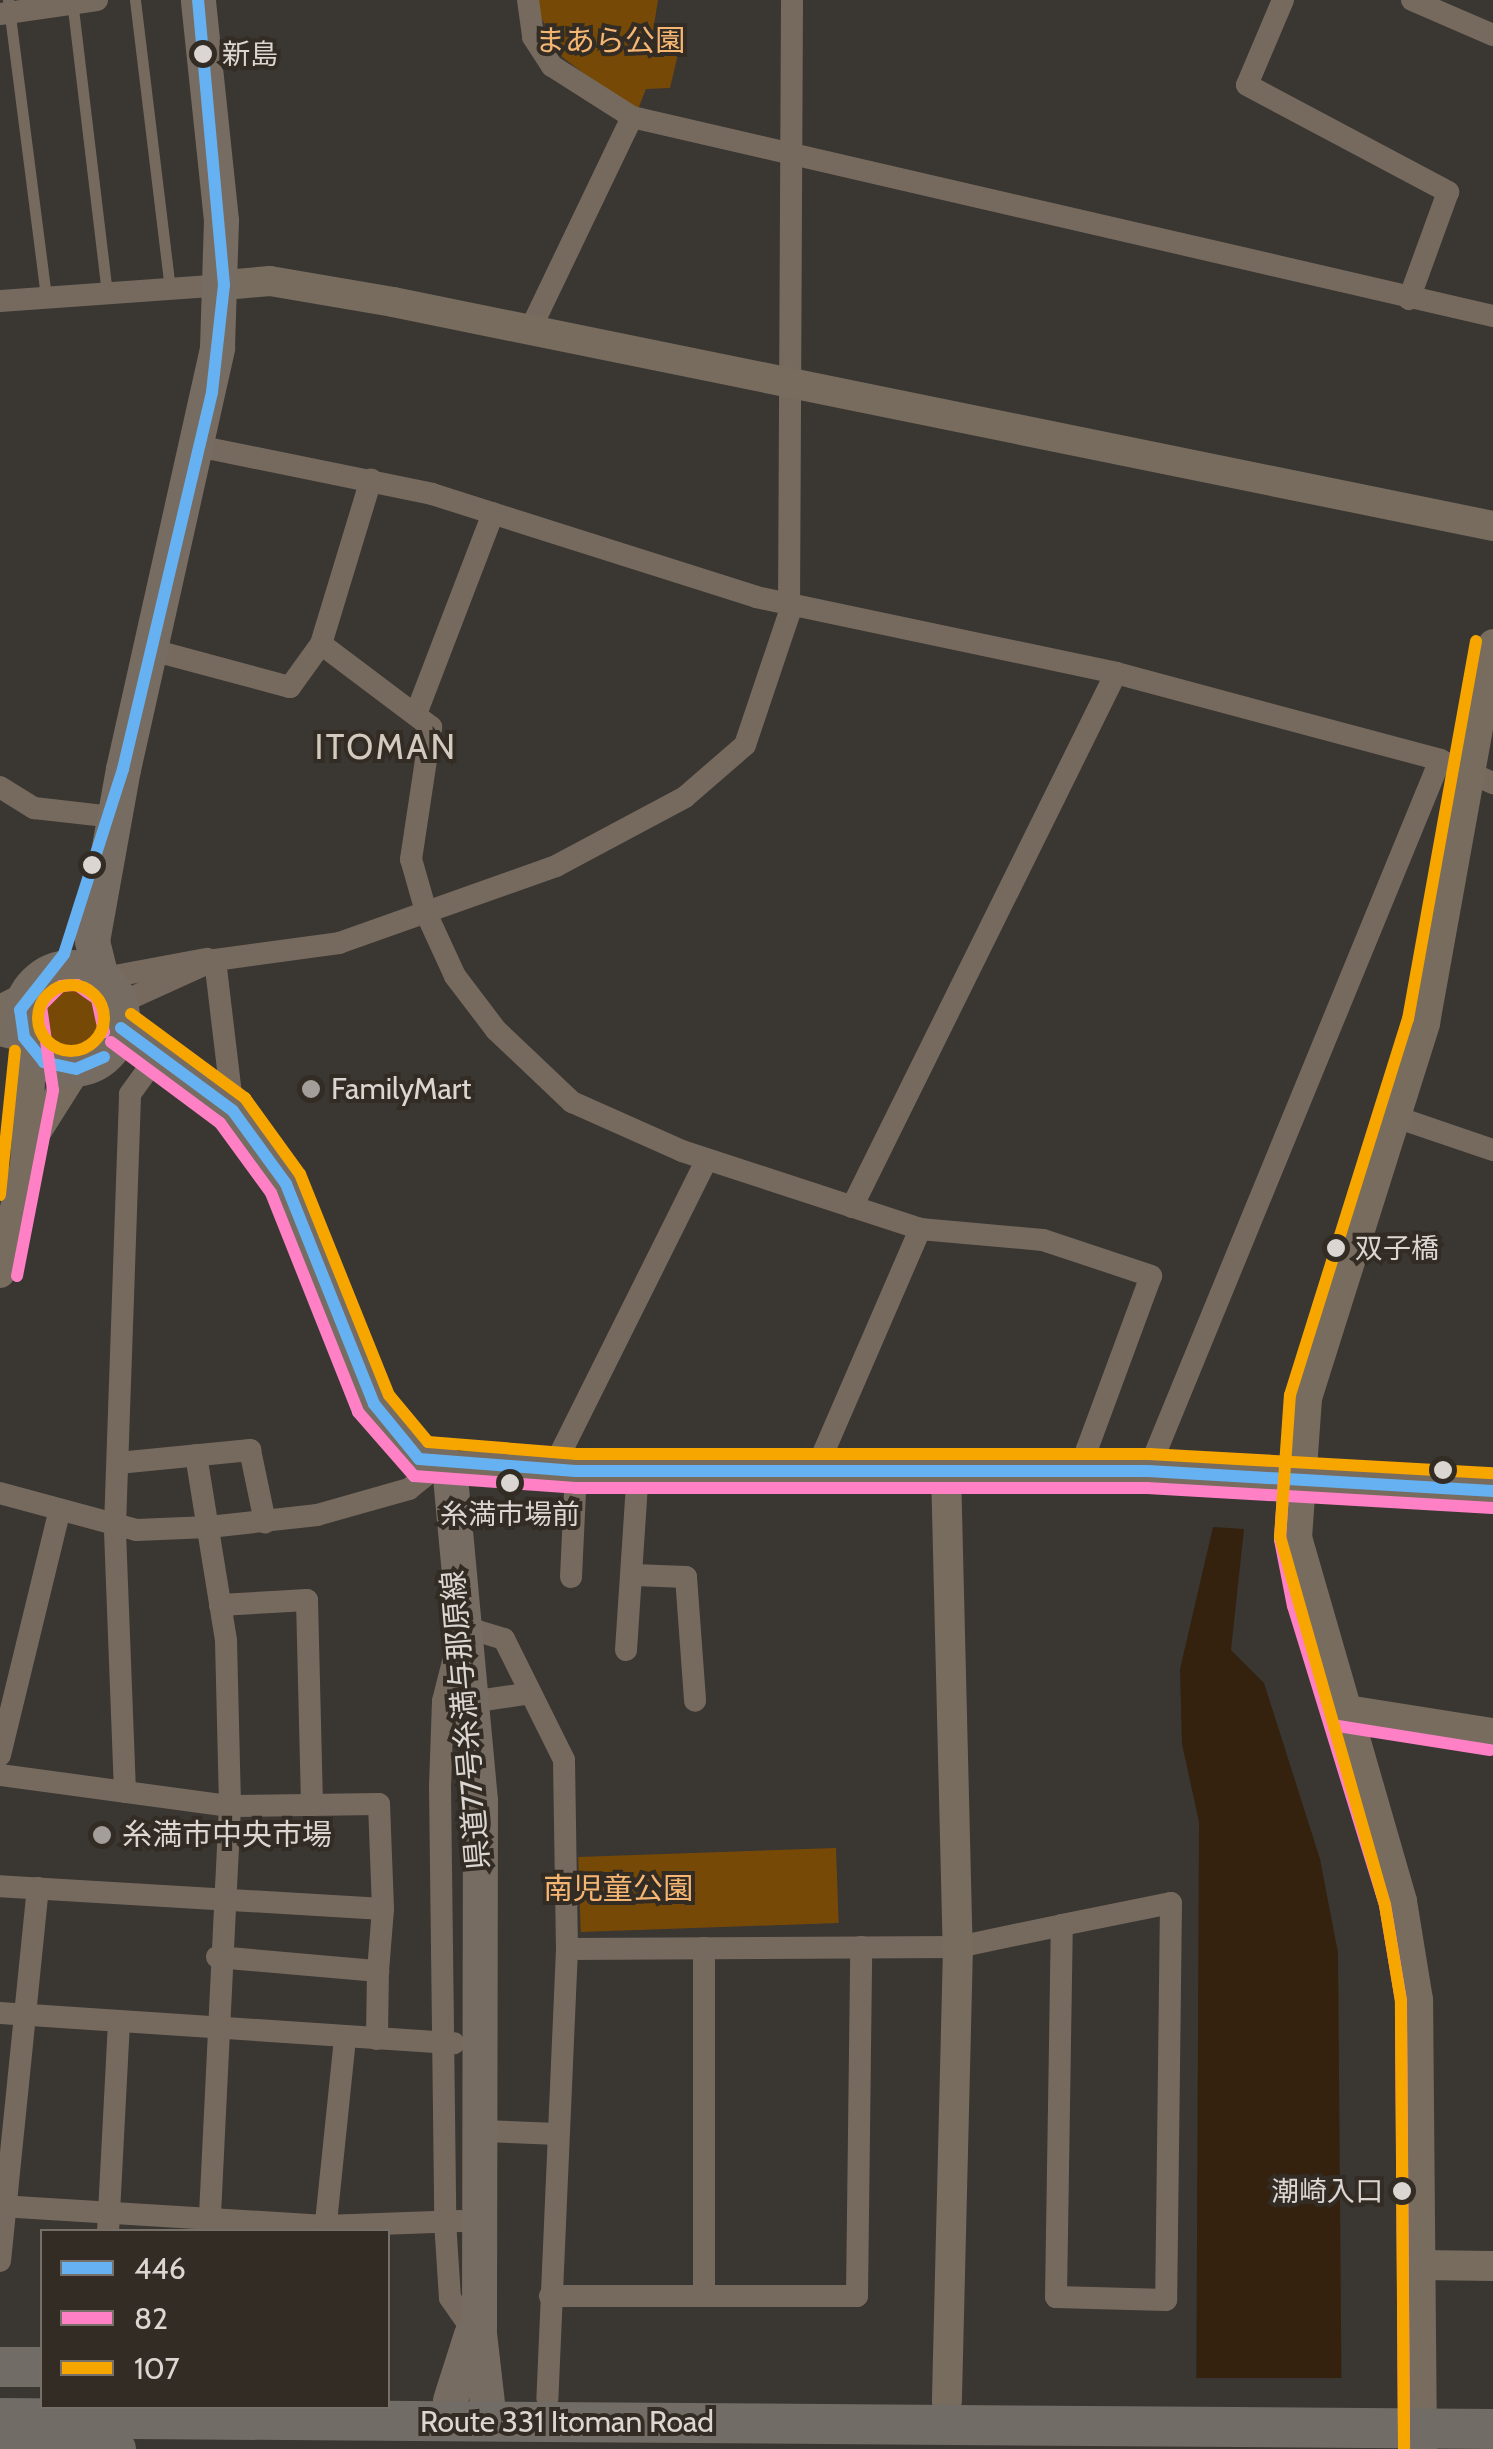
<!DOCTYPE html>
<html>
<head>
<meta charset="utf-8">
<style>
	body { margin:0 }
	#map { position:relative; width:1493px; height:2449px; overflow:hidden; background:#3a3632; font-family:Cabin,"Noto Sans JP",sans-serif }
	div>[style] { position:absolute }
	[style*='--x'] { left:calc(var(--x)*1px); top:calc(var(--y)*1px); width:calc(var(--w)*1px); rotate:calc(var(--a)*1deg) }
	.green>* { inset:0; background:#774907; transform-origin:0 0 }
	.round { border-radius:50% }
	.water>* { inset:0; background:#34220f }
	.pier>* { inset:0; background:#3a3632; transform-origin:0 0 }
	.lane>* { height:11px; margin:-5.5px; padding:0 5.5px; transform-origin:5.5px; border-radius:5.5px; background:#766a5e }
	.street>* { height:22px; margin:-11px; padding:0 11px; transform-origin:11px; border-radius:11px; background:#766a5e }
	.secondary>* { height:30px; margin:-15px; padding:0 15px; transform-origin:15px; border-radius:15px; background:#776c5e }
	.primary>* { height:35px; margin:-17.5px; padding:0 17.5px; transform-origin:17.5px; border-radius:17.5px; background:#766c62 }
	.primary>.ring { margin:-17.5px; padding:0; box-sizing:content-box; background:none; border:35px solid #766c62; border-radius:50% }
	.highway>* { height:40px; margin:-20px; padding:0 20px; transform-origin:20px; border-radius:20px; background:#716c65 }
	.bus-1>* { height:12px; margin:-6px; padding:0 6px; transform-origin:6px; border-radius:6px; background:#66b1f2 }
	.bus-2>* { height:12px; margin:-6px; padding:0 6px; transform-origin:6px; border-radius:6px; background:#ff80c5 }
	.bus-3>* { height:12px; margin:-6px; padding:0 6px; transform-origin:6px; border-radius:6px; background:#f7a600 }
	.bus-3>.ring { margin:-6px; padding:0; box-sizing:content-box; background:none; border:12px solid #f7a600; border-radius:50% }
	.dots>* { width:28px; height:28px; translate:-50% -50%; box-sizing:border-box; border:5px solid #332c24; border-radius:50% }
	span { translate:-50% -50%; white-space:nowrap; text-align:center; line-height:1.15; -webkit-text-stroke:8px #332c24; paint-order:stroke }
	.bus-label { font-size:28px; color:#dbd6d1 }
	.left { translate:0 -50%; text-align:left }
	.right { translate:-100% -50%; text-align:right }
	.park-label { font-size:30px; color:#f5b674 }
	.poi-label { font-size:30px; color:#dbd6d1 }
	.street-label { font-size:30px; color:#dbd6d1 }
	.quarter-label { font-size:35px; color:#d3cac0; letter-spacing:2.5px }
	.legend { position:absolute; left:40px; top:2229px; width:350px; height:180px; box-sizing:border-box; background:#332c24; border:2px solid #767069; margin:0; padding:12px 18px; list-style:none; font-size:30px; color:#dbd6d1 }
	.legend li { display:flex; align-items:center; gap:20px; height:50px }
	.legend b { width:50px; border:2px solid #767069 }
</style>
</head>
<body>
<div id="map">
	<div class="green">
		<div style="clip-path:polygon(532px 0,658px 0,652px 37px,679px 50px,670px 88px,646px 89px,638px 109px,601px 87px,561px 56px)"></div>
		<div class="round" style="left:29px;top:976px;width:84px;height:84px"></div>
		<div style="left:836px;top:1848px;width:75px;height:258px;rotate:88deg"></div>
	</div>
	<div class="water">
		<div style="clip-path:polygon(1213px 1527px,1244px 1529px,1231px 1650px,1264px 1683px,1320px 1859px,1338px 1953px,1342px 2449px,1196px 2449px,1199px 1822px,1182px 1744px,1180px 1669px)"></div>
	</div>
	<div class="pier">
		<div style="left:1191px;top:2378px;width:157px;height:71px"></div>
	</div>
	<div class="lane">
		<div style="--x:8;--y:0;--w:300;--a:82.7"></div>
		<div style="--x:72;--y:0;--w:296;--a:83.2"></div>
		<div style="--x:135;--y:0;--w:291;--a:83.1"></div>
	</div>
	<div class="street">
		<div style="--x:528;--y:0;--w:37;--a:82"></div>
		<div style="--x:533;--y:37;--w:35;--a:57"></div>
		<div style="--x:552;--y:66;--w:95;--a:32.5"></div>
		<div style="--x:632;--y:117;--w:884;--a:13.01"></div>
		<div style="--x:1283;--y:0;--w:92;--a:113"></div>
		<div style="--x:1247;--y:85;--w:228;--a:28"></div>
		<div style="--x:1448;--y:192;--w:114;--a:110"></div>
		<div style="--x:1412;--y:0;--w:88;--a:23.4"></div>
		<div style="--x:0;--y:14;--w:98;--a:-8.2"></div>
		<div style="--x:0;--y:301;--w:225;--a:-4.1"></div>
		<div style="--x:530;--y:330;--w:236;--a:-64.4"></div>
		<div style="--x:202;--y:447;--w:235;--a:11.5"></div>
		<div style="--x:432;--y:494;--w:340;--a:17.6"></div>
		<div style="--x:756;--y:597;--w:368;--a:11.9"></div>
		<div style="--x:1116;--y:673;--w:335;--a:15"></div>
		<div style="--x:1440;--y:760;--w:58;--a:23.5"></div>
		<div style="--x:321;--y:644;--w:172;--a:-73.1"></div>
		<div style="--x:152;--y:650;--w:143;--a:15"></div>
		<div style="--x:290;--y:687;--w:53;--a:-54.2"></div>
		<div style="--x:321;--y:644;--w:138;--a:37"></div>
		<div style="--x:431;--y:727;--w:134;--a:98.6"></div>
		<div style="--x:411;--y:859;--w:58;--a:74.1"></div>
		<div style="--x:427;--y:915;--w:67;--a:65.3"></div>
		<div style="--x:455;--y:976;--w:68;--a:52.8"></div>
		<div style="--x:496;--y:1030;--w:105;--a:43.5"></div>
		<div style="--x:572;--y:1102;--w:120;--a:24"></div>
		<div style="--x:682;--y:1151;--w:250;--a:18.1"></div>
		<div style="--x:920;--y:1229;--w:123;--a:5.1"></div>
		<div style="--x:1043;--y:1240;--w:114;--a:18.4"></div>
		<div style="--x:1151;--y:1276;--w:184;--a:110.3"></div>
		<div style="--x:1087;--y:1449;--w:21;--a:87"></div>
		<div style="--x:416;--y:714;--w:215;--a:-69"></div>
		<div style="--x:0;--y:787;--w:40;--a:32"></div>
		<div style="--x:34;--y:808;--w:70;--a:6.5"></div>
		<div style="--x:215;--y:960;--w:152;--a:83.2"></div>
		<div style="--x:104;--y:978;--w:105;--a:-10.5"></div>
		<div style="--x:120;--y:1003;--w:104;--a:-24.4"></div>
		<div style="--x:215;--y:960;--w:125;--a:-7.8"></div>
		<div style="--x:339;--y:943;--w:230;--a:-19.5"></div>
		<div style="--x:556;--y:866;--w:146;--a:-28.1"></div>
		<div style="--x:685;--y:797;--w:79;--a:-40.9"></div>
		<div style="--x:745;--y:745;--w:138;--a:-71.4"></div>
		<div style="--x:789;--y:614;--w:614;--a:-89.72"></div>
		<div style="--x:1396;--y:1117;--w:102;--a:18.8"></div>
		<div style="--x:852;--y:1207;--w:596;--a:-63.69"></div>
		<div style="--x:196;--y:1455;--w:188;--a:80.8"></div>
		<div style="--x:226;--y:1641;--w:165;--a:88.6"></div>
		<div style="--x:230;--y:1806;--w:427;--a:92.8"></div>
		<div style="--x:118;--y:1463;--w:133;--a:-5.6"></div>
		<div style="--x:250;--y:1450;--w:74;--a:78.2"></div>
		<div style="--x:552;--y:1470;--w:347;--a:-63.5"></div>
		<div style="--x:1148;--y:1471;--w:769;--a:-67.67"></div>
		<div style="--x:815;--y:1472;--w:265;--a:-66.6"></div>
		<div style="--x:0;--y:1493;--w:141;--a:15.2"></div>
		<div style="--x:136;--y:1530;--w:73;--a:-2.4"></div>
		<div style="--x:209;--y:1527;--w:109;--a:-6.3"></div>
		<div style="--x:317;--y:1515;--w:96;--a:-15.8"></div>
		<div style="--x:409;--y:1489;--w:40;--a:-39"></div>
		<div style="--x:634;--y:1575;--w:52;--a:2.2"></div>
		<div style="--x:686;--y:1577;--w:124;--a:85.8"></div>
		<div style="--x:571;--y:1577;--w:106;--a:-87.3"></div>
		<div style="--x:220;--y:1605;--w:87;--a:-3.3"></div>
		<div style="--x:307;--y:1600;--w:205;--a:88.6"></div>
		<div style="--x:458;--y:1625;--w:48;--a:16.9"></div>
		<div style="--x:504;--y:1639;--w:135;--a:63.6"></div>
		<div style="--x:564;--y:1760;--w:189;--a:89.1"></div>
		<div style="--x:567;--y:1949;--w:450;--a:92.5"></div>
		<div style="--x:458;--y:1642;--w:61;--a:104.3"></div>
		<div style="--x:443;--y:1701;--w:84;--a:92"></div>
		<div style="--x:440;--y:1785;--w:436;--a:89.3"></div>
		<div style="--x:445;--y:2221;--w:77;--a:86.3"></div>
		<div style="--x:450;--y:2298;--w:38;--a:55"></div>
		<div style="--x:626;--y:1650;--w:179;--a:-86.2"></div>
		<div style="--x:471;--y:1702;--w:55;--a:-8.4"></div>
		<div style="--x:0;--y:1755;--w:249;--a:-76.3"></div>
		<div style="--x:0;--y:1775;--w:232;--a:7.7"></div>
		<div style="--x:230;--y:1806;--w:149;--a:-0.8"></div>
		<div style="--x:379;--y:1804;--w:105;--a:87.8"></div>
		<div style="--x:383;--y:1909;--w:384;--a:-176.6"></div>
		<div style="--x:125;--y:1792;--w:266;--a:-92.2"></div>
		<div style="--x:115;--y:1526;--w:432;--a:-88"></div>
		<div style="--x:130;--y:1094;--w:24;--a:-54"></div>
		<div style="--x:567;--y:1949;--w:391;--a:-0.3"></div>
		<div style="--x:958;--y:1947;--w:106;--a:-11.9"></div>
		<div style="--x:1062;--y:1925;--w:111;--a:-11.4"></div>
		<div style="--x:1171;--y:1903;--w:397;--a:90.7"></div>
		<div style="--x:1166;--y:2300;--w:110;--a:-178.4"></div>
		<div style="--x:1056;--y:2297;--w:372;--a:-89.1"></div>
		<div style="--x:217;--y:1957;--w:162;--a:5"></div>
		<div style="--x:378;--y:1971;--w:62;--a:-85.4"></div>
		<div style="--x:0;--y:2013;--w:455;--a:3.8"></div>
		<div style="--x:377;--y:2039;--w:68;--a:-89.2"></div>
		<div style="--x:483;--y:2131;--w:75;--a:2.3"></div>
		<div style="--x:0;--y:2206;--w:326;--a:3.5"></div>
		<div style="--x:325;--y:2226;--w:136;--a:-2.1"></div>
		<div style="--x:108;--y:2232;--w:209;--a:-87"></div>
		<div style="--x:325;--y:2232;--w:196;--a:-84.1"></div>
		<div style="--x:0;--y:2261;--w:375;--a:-84.2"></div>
		<div style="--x:704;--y:2293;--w:345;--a:-90"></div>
		<div style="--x:550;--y:2296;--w:307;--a:0"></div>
		<div style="--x:857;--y:2296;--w:349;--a:-89.3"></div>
	</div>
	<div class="secondary">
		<div style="--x:224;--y:285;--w:46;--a:-5"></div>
		<div style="--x:270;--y:281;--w:125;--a:9.7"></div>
		<div style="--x:393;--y:302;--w:1123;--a:11.51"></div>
		<div style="--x:0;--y:1010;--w:28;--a:-27"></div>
		<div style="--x:0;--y:1031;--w:25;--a:14"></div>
		<div style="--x:38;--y:1129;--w:71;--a:-57.7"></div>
		<div style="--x:0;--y:1273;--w:111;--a:-77"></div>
		<div style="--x:25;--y:1165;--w:113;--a:-86.5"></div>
		<div style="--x:449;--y:1466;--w:699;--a:0.41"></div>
		<div style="--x:1148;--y:1471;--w:346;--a:3.3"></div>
		<div style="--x:946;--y:1470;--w:477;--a:88.6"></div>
		<div style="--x:958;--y:1947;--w:454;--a:91.4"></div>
		<div style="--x:1341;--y:1709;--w:154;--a:9"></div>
		<div style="--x:1422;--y:2265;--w:71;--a:0.8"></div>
		<div style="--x:1422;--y:2449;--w:449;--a:-90.5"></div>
		<div style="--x:1418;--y:2000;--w:100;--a:-99.2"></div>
		<div style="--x:1402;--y:1901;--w:378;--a:-106.1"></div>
		<div style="--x:1297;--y:1538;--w:140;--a:-85.9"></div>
		<div style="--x:1307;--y:1398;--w:393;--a:-72.5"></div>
		<div style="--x:1425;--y:1023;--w:385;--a:-79.8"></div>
	</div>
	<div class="primary">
		<div class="ring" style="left:20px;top:967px;width:67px;height:67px"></div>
		<div style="--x:100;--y:973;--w:33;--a:-104"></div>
		<div style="--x:92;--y:941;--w:175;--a:-79.8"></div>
		<div style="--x:123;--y:769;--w:432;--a:-77.4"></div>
		<div style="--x:217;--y:347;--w:127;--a:-88.2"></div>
		<div style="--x:221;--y:220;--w:221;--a:-96"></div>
		<div style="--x:121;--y:1028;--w:139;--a:36.5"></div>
		<div style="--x:233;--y:1111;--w:36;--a:53"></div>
		<div style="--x:255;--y:1140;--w:94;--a:58.5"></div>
		<div style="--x:304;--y:1220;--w:222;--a:68.3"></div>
		<div style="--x:386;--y:1426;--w:47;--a:45"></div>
		<div style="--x:419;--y:1459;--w:31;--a:13"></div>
		<div style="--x:449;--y:1466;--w:336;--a:84.7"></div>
		<div style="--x:480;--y:1801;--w:532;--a:90.11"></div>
		<div style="--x:479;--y:2333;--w:70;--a:83.5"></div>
		<div style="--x:450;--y:2400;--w:69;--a:-72.3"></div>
	</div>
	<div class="highway">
		<div style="--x:0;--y:2367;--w:42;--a:0"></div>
		<div style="--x:0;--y:2418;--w:1493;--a:0.42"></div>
		<div style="--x:0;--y:2448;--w:116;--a:0.5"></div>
	</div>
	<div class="bus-1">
		<div style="--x:121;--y:1028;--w:139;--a:36.5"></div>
		<div style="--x:233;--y:1111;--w:90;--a:54"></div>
		<div style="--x:286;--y:1184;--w:237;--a:68.2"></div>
		<div style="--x:374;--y:1404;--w:71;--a:50.7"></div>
		<div style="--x:419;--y:1459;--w:157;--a:4.4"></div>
		<div style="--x:576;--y:1471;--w:572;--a:0"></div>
		<div style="--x:1148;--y:1471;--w:346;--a:3.3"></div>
		<div style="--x:104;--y:1057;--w:30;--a:157"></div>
		<div style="--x:76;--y:1069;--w:33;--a:-168"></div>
		<div style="--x:44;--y:1062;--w:32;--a:-129"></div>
		<div style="--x:24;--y:1037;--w:27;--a:-98"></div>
		<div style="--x:20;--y:1010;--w:71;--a:-51.8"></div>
		<div style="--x:64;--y:954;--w:194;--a:-72.3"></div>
		<div style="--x:123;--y:769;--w:387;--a:-76.7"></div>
		<div style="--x:212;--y:392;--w:108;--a:-83.6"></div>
		<div style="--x:224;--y:285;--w:286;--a:-95.2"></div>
	</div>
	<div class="bus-2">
		<div style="--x:111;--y:1042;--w:136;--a:36.6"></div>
		<div style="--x:220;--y:1123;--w:87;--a:53.9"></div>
		<div style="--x:271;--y:1193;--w:236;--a:68.3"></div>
		<div style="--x:358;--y:1412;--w:85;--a:48.8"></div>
		<div style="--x:414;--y:1476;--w:162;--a:4.2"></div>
		<div style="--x:576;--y:1488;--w:571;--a:0"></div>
		<div style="--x:1147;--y:1488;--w:346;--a:3.3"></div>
		<div style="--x:17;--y:1276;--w:189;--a:-79"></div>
		<div style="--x:53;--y:1090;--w:85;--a:-98.1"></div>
		<div style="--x:41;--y:1006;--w:28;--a:-45"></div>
		<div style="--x:61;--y:986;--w:16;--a:-4"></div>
		<div style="--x:77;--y:985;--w:24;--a:35"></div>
		<div style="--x:97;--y:999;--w:34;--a:78"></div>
		<div style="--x:1284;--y:1478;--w:62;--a:93.7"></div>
		<div style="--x:1280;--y:1540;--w:67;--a:78.9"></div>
		<div style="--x:1293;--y:1606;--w:313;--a:72.9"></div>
		<div style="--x:1385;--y:1905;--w:97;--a:80.5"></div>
		<div style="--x:1401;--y:2001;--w:448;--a:89.6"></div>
		<div style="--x:1338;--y:1726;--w:154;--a:9"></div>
	</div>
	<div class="bus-3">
		<div class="ring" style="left:38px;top:985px;width:54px;height:54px"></div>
		<div style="--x:131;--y:1014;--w:142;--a:36.4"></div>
		<div style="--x:245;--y:1098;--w:94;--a:54.1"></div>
		<div style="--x:300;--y:1174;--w:238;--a:68.1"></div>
		<div style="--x:389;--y:1395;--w:61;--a:50.3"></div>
		<div style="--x:428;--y:1442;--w:149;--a:4.6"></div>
		<div style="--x:577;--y:1454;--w:572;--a:0"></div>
		<div style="--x:1149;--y:1454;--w:345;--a:3.2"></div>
		<div style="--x:0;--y:1195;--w:145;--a:-84.1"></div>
		<div style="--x:1404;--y:2449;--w:448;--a:-90.4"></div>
		<div style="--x:1401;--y:2001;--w:97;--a:-99.5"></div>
		<div style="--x:1385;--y:1905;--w:383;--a:-105.9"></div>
		<div style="--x:1280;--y:1537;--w:142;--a:-86"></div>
		<div style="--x:1290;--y:1395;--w:394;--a:-72.6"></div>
		<div style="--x:1408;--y:1019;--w:384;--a:-79.8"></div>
	</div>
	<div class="dots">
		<div style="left:203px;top:54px;background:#dbd6d1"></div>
		<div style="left:92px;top:865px;background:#dbd6d1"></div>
		<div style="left:311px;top:1089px;background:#a39e99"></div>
		<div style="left:1336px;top:1248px;background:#dbd6d1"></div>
		<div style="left:1443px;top:1470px;background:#dbd6d1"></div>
		<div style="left:510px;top:1483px;background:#dbd6d1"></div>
		<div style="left:102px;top:1835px;background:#a39e99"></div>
		<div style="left:1402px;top:2191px;background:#dbd6d1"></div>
	</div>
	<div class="bus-label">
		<span class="left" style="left:222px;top:54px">新島</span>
		<span class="left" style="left:1355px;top:1248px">双子橋</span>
		<span style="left:510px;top:1514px">糸満市場前</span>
		<span class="right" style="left:1383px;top:2191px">潮崎入口</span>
	</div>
	<div class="park-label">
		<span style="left:610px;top:41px">まあら公園</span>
		<span style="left:618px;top:1889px">南児童公園</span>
	</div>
	<div class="poi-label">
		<span class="left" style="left:331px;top:1089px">FamilyMart</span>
		<span class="left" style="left:122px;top:1835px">糸満市中央市場</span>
	</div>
	<div class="street-label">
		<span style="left:466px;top:1720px;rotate:-95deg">県道77号糸満与那原線</span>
		<span style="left:567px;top:2422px">Route 331 Itoman Road</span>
	</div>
	<div class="quarter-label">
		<span style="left:386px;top:747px">ITOMAN</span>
	</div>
	<ul class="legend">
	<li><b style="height:12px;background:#66b1f2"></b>446</li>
	<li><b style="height:12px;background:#ff80c5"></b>82</li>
	<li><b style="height:12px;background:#f7a600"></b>107</li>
	</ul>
</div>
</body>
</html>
